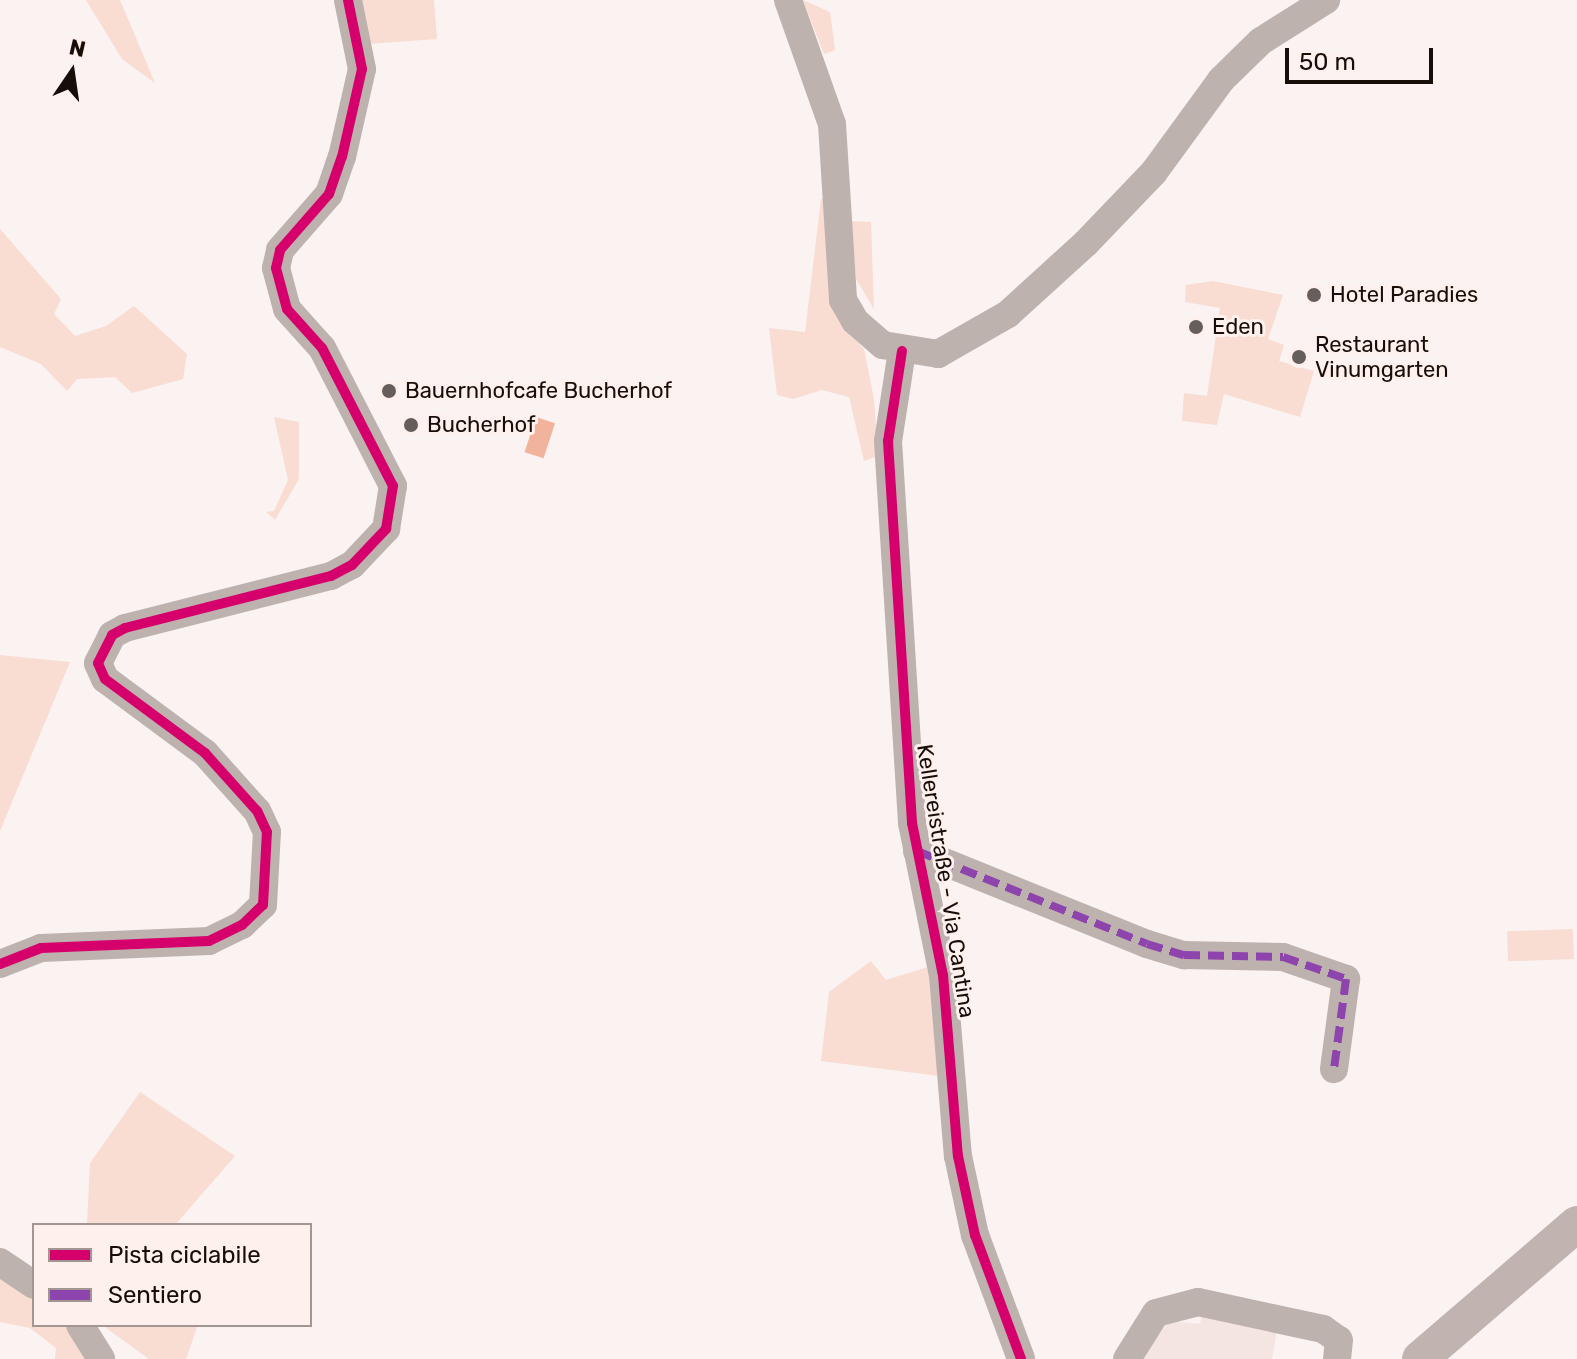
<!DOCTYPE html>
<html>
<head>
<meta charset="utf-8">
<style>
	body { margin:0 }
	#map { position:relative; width:1577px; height:1359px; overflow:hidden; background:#faf3f1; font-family:Rubik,sans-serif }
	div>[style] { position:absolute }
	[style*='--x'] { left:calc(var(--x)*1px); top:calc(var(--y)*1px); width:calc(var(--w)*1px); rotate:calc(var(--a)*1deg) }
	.built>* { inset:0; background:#f5e5e0 }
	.green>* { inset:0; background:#f9dcd2; transform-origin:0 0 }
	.water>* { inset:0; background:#f2b39c; transform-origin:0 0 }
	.minor>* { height:28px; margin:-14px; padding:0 14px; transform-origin:14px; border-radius:14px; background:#beb2ae }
	.major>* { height:36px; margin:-18px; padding:0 18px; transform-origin:18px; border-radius:18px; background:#c0b3b0 }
	.quiet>* { height:8px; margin-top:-4px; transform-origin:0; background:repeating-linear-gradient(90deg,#8e44ad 0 16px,transparent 0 24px) }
	.cycleway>* { height:10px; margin:-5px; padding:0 5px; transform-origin:5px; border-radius:5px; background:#d6006c }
	.dots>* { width:22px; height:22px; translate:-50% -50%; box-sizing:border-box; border:4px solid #fef1ed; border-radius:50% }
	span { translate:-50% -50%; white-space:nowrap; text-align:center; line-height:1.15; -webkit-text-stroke:6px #fef1ed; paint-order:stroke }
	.poi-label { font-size:22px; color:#170d09 }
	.left { translate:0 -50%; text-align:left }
	.street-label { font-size:22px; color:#170d09 }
	.legend { position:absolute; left:32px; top:1223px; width:280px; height:104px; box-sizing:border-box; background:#fef1ed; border:2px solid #a29692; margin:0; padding:10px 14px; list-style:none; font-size:24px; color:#170d09 }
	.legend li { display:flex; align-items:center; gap:16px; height:40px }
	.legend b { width:40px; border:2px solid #a29692 }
	.north { position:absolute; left:32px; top:32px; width:80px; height:80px; -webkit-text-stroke:6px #fef1ed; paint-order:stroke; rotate:13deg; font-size:22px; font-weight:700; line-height:32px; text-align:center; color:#170d09 }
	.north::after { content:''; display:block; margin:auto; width:28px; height:36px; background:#170d09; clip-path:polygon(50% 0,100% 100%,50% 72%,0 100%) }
	.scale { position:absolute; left:1285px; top:48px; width:148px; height:36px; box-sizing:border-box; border:4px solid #170d09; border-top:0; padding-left:10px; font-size:24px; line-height:28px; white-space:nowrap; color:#170d09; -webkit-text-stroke:6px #fef1ed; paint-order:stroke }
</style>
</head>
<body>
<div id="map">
	<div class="built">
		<div style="clip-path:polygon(1202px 1314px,1277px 1329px,1272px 1359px,1141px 1359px,1169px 1321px,1200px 1324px)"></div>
	</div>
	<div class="green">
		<div style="clip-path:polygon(86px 0,120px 0,155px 83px,122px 59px)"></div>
		<div style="clip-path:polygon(358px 0,434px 0,437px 39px,368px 44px)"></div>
		<div style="clip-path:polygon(803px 0,830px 12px,835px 50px,824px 54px)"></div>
		<div style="clip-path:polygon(821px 199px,827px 199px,846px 329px,864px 349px,874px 399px,878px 456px,864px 461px,849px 397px,822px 390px,793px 399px,777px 395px,769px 328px,805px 332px)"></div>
		<div style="clip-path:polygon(851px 221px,871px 222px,874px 309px,856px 279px)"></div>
		<div style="clip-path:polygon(0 229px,61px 299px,54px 314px,75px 336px,106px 326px,134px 306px,187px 354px,183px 379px,132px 393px,115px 377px,77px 379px,67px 391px,41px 364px,0 347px)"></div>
		<div style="clip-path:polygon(1213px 281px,1283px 295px,1268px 339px,1284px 345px,1279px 361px,1314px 371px,1300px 417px,1224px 394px,1217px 425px,1182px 421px,1184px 393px,1207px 396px,1220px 308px,1185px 302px,1186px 285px)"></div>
		<div style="clip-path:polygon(274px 417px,299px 422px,299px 479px,275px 520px,266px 512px,274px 511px,288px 480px)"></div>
		<div style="clip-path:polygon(0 655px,70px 662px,0 831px)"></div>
		<div style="left:1573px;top:929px;width:30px;height:66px;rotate:88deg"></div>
		<div style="clip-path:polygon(871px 961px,886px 980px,931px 966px,939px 1076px,821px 1061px,829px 992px)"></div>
		<div style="clip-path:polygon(140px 1092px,235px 1156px,175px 1225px,87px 1225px,90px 1163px)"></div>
		<div style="clip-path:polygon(0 1262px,34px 1285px,34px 1325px,89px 1325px,101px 1359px,55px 1359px,56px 1348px,30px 1328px,0 1322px)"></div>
		<div style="clip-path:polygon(102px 1325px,194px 1325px,197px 1327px,186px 1359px,149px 1359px)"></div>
	</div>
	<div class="water">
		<div style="left:536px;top:417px;width:20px;height:37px;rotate:18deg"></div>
	</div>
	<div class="minor">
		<div style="--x:788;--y:0;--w:132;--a:70.5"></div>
		<div style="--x:832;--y:124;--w:176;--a:86.4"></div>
		<div style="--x:843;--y:300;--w:24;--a:60"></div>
		<div style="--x:855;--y:321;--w:37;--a:41"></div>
		<div style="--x:883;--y:345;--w:56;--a:9.3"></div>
		<div style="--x:938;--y:354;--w:81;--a:-29.7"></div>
		<div style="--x:1008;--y:314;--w:105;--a:-42.3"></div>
		<div style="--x:1086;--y:243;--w:98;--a:-46.2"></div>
		<div style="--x:1154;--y:172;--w:114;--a:-53.9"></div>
		<div style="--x:1221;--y:80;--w:56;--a:-44.3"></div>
		<div style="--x:1261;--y:41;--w:77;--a:-32.2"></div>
		<div style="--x:902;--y:351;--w:91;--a:98.8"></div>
		<div style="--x:888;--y:441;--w:383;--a:86.4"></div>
		<div style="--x:912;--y:823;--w:155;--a:78.5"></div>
		<div style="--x:943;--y:975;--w:182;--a:85.3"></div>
		<div style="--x:958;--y:1156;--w:81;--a:77.9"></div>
		<div style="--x:975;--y:1235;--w:132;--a:69.6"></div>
		<div style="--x:917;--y:851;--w:248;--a:22"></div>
		<div style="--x:1147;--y:944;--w:39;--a:17"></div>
		<div style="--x:1184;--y:955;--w:99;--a:1.2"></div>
		<div style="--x:1283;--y:957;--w:67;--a:19.2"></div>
		<div style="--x:1346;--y:979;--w:91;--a:97.6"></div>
		<div style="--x:0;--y:964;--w:44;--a:-21.3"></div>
		<div style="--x:41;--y:948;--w:168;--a:-2.4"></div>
		<div style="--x:209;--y:941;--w:37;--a:-26"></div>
		<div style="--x:242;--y:925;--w:29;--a:-44"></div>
		<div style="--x:263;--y:905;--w:73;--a:-86.9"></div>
		<div style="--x:267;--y:832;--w:23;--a:-115"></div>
		<div style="--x:257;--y:811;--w:78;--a:-131.9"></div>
		<div style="--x:205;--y:753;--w:124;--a:-143.5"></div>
		<div style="--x:105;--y:679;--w:17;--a:-114"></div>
		<div style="--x:98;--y:663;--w:31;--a:-63"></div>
		<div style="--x:112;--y:635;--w:15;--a:-28"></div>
		<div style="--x:125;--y:628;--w:212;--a:-14.2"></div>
		<div style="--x:331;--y:576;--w:24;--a:-28"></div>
		<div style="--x:352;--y:565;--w:50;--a:-46.6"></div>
		<div style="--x:386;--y:529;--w:44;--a:-80.8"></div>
		<div style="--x:393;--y:486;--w:155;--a:-117.2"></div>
		<div style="--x:322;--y:348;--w:52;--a:-131.9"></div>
		<div style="--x:287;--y:309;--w:42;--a:-105"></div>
		<div style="--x:276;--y:268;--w:18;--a:-77"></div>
		<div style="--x:280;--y:250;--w:74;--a:-48.8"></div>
		<div style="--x:329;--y:194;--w:39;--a:-71"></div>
		<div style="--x:342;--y:157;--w:90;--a:-77.2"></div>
		<div style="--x:362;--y:69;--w:70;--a:-101.5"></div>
		<div style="--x:0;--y:1262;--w:41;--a:34.1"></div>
		<div style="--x:80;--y:1325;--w:40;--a:58"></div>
		<div style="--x:1127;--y:1359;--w:54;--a:-57.8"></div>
		<div style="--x:1156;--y:1313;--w:43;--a:-14.7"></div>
		<div style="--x:1198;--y:1302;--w:128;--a:12.2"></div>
		<div style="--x:1323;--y:1329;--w:19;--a:35"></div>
		<div style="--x:1339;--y:1340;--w:19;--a:96"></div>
	</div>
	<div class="major">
		<div style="--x:1420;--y:1359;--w:207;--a:-40.7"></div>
	</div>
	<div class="quiet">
		<div style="--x:917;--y:851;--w:248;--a:22"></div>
		<div style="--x:1147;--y:944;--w:39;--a:17"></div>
		<div style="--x:1184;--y:955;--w:99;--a:1.2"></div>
		<div style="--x:1283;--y:957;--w:67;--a:19.2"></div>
		<div style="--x:1346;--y:979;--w:91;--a:97.6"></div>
	</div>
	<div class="cycleway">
		<div style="--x:902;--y:351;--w:91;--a:98.8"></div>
		<div style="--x:888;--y:441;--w:383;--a:86.4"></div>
		<div style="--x:912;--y:823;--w:155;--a:78.5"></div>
		<div style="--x:943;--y:975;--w:182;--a:85.3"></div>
		<div style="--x:958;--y:1156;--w:81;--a:77.9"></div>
		<div style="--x:975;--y:1235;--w:132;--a:69.6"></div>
		<div style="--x:0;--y:964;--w:44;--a:-21.3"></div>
		<div style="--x:41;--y:948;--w:168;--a:-2.4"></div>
		<div style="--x:209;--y:941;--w:37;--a:-26"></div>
		<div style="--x:242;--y:925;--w:29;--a:-44"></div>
		<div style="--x:263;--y:905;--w:73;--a:-86.9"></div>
		<div style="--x:267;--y:832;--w:23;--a:-115"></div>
		<div style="--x:257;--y:811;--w:78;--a:-131.9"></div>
		<div style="--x:205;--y:753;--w:124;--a:-143.5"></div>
		<div style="--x:105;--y:679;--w:17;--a:-114"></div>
		<div style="--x:98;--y:663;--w:31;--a:-63"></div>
		<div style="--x:112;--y:635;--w:15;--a:-28"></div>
		<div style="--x:125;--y:628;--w:212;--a:-14.2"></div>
		<div style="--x:331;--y:576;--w:24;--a:-28"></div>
		<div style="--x:352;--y:565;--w:50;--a:-46.6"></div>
		<div style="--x:386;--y:529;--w:44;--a:-80.8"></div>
		<div style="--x:393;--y:486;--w:155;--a:-117.2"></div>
		<div style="--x:322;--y:348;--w:52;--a:-131.9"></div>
		<div style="--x:287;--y:309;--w:42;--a:-105"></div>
		<div style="--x:276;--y:268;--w:18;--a:-77"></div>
		<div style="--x:280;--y:250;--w:74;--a:-48.8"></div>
		<div style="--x:329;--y:194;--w:39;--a:-71"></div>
		<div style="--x:342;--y:157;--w:90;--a:-77.2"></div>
		<div style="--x:362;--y:69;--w:70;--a:-101.5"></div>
	</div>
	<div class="dots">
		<div style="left:1314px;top:295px;background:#665e5a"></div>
		<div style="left:1196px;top:327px;background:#665e5a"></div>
		<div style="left:1299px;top:357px;background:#665e5a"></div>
		<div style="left:389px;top:391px;background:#665e5a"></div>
		<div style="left:411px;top:425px;background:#665e5a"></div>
	</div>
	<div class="poi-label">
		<span class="left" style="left:1330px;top:295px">Hotel Paradies</span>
		<span class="left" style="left:1212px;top:327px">Eden</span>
		<span class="left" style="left:1315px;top:357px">Restaurant<br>Vinumgarten</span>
		<span class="left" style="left:405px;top:391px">Bauernhofcafe Bucherhof</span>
		<span class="left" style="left:427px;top:425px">Bucherhof</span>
	</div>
	<div class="street-label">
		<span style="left:946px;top:881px;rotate:81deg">Kellereistraße - Via Cantina</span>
	</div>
	<ul class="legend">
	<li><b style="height:10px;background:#d6006c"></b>Pista ciclabile</li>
	<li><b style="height:10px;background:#8e44ad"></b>Sentiero</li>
	</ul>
	<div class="north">N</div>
	<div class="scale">50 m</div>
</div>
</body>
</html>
